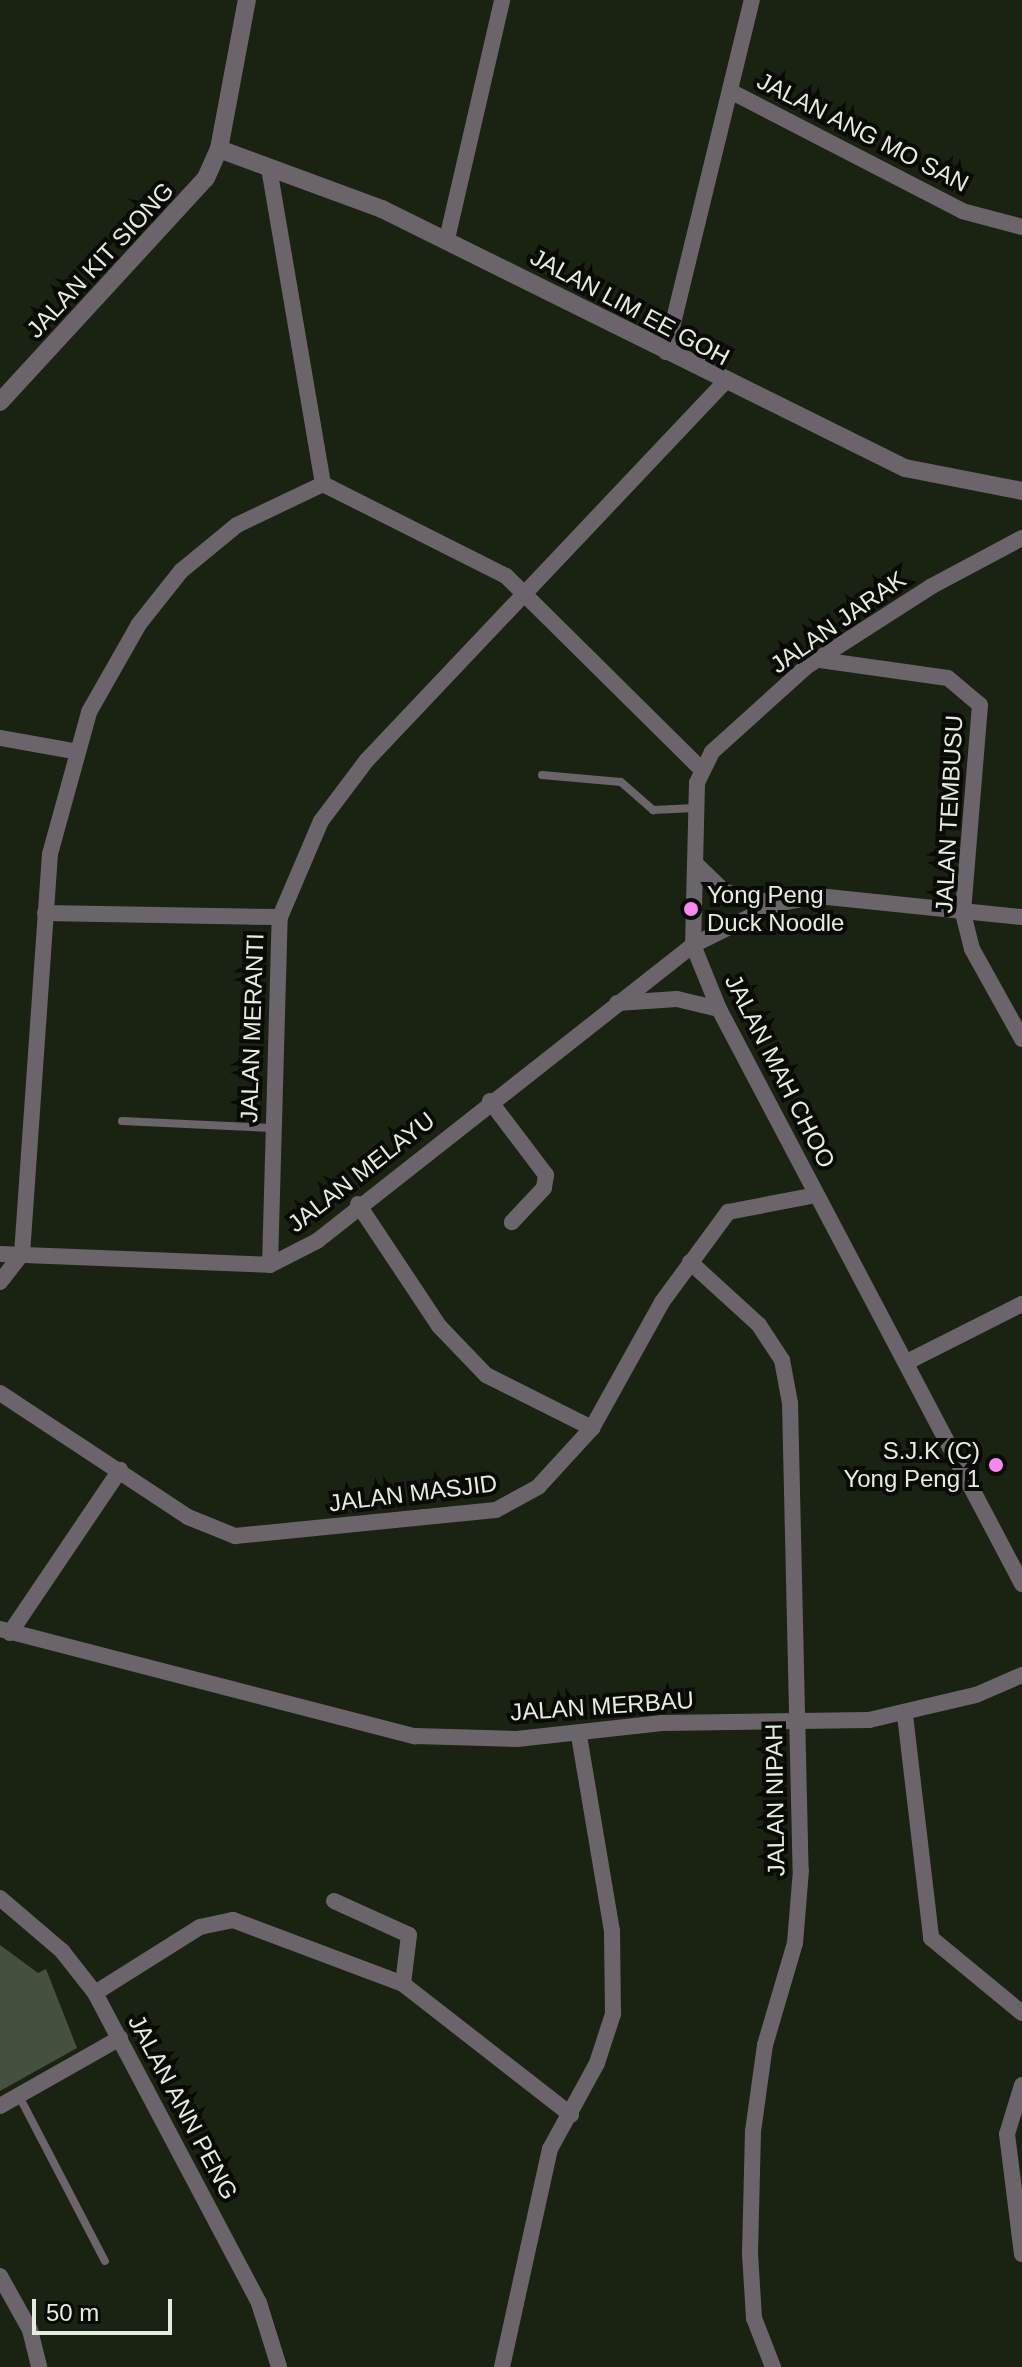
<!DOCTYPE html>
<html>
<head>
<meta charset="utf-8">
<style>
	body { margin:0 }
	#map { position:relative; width:1022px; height:2367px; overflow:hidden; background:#1a2312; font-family:Arial,sans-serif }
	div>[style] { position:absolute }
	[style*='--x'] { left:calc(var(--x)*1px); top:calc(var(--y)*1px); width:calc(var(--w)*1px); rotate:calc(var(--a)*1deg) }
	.building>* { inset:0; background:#46513d }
	.service>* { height:8px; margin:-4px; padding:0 4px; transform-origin:4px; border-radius:4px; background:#6c646b }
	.minor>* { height:16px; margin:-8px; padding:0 8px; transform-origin:8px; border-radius:8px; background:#6c646b }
	.tertiary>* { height:18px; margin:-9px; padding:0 9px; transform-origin:9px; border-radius:9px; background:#6c646b }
	.dots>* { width:22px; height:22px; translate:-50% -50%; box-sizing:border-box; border:4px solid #080b05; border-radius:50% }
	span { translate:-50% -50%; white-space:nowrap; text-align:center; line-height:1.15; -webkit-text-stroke:8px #080b05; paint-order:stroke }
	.street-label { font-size:24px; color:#e5ebe0 }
	.poi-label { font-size:24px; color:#e5ebe0 }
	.left { translate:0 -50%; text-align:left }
	.right { translate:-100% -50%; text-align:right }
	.scale { position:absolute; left:32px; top:2299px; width:140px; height:36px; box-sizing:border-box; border:4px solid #e5ebe0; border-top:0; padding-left:10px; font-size:24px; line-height:28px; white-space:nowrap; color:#e5ebe0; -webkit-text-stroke:6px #080b05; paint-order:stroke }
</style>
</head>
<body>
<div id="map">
	<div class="building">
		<div style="clip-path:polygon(0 1945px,38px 1973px,46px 1969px,77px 2048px,0 2091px)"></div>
	</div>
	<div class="service">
		<div style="--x:542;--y:775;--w:79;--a:5.1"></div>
		<div style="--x:621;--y:782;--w:43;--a:41.2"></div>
		<div style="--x:653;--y:810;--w:43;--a:-2.7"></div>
		<div style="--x:122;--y:1121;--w:151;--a:2.7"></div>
		<div style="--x:19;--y:2096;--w:186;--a:62.5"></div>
	</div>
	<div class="minor">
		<div style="--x:730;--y:91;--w:261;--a:27.3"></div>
		<div style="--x:962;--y:211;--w:62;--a:14.9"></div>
		<div style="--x:269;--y:168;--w:321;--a:80.3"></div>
		<div style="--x:447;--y:239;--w:245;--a:-77"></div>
		<div style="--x:666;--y:352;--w:362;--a:-76.3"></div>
		<div style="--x:323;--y:484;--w:205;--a:26.7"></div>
		<div style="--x:506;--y:576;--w:274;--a:44.7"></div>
		<div style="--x:1022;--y:538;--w:102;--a:151.9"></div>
		<div style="--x:932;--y:586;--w:150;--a:147.3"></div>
		<div style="--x:806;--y:667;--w:127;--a:137.9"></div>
		<div style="--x:712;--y:752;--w:34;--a:116"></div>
		<div style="--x:697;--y:783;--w:162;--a:91.4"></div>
		<div style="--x:693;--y:945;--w:69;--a:67.9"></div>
		<div style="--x:719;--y:1009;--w:650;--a:62.21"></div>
		<div style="--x:820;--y:660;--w:129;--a:8"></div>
		<div style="--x:948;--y:678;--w:42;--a:40.2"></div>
		<div style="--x:980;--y:705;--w:209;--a:94.7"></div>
		<div style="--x:963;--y:913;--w:37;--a:76"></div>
		<div style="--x:972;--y:949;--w:103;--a:60.9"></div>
		<div style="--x:0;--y:738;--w:75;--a:10"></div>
		<div style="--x:698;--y:866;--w:37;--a:44"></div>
		<div style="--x:725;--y:892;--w:52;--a:13.2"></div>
		<div style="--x:45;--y:913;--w:235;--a:1"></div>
		<div style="--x:617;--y:1003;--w:60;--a:-3.8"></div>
		<div style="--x:677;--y:999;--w:43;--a:13.4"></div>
		<div style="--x:490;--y:1101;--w:93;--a:52.9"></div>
		<div style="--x:546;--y:1175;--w:13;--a:99"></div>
		<div style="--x:544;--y:1188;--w:47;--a:133.3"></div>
		<div style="--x:358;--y:1204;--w:146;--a:56.4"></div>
		<div style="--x:439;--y:1326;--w:68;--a:46.2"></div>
		<div style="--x:486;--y:1375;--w:119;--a:26.6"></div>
		<div style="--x:0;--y:1254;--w:270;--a:2.3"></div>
		<div style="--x:270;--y:1265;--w:53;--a:-27.1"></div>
		<div style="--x:317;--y:1241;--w:479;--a:-38.2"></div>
		<div style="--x:693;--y:945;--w:93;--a:-26.3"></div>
		<div style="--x:776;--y:904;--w:43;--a:-10.8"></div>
		<div style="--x:818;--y:896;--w:205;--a:5.9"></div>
		<div style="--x:690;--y:1262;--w:93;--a:42.4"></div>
		<div style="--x:759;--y:1325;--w:42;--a:56.7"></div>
		<div style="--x:782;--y:1360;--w:44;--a:79.5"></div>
		<div style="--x:790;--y:1403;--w:467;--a:88.7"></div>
		<div style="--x:801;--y:1870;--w:73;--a:94.7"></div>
		<div style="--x:795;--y:1943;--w:106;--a:106.4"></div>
		<div style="--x:765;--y:2045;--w:87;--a:97.9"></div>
		<div style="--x:753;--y:2131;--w:123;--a:91.4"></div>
		<div style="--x:750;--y:2254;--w:64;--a:86.4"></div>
		<div style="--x:754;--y:2318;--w:53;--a:68.8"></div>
		<div style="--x:270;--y:1265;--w:348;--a:-88.4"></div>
		<div style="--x:280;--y:917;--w:104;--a:-66.9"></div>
		<div style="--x:321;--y:821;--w:76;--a:-53"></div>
		<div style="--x:367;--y:760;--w:518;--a:-46.57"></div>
		<div style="--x:0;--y:1282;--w:36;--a:-52"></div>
		<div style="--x:22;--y:1254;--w:401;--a:-86"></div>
		<div style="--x:50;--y:854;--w:147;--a:-74.6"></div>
		<div style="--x:89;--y:712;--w:101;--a:-60.4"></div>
		<div style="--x:139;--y:624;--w:68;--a:-51.6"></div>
		<div style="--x:181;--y:571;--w:72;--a:-39.4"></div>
		<div style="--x:237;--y:525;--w:95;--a:-25.5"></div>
		<div style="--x:909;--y:1361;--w:127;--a:-26.8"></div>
		<div style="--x:0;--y:1393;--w:225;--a:33.4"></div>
		<div style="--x:188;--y:1517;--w:51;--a:22"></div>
		<div style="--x:235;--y:1536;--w:262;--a:-5.7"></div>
		<div style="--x:496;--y:1510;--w:48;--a:-28.7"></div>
		<div style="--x:538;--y:1487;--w:80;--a:-47.5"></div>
		<div style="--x:592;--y:1428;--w:144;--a:-60.9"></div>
		<div style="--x:662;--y:1302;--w:112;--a:-53.7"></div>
		<div style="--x:728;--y:1212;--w:90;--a:-10.9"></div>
		<div style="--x:0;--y:1629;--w:429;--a:14.5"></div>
		<div style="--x:415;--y:1736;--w:102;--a:1.7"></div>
		<div style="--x:517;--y:1739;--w:146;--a:-6.3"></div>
		<div style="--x:662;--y:1723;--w:207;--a:-0.8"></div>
		<div style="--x:869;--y:1720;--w:110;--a:-13.2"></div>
		<div style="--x:976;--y:1695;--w:50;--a:-23.5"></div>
		<div style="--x:10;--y:1633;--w:197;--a:-56"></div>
		<div style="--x:905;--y:1715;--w:225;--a:83.3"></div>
		<div style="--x:931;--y:1938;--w:118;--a:39.5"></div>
		<div style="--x:0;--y:1898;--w:82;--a:40.5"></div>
		<div style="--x:62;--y:1951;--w:53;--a:51.8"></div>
		<div style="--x:95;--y:1993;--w:351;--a:62.1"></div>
		<div style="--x:259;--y:2303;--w:67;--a:72.6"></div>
		<div style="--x:334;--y:1901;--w:82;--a:24.4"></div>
		<div style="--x:409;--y:1935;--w:49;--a:97"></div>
		<div style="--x:95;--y:1993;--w:124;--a:-32.2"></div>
		<div style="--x:200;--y:1927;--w:34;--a:-12"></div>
		<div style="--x:233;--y:1920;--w:182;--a:20.6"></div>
		<div style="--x:403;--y:1984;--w:213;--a:37.9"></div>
		<div style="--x:1022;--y:2085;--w:51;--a:107"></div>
		<div style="--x:1007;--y:2134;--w:121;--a:82.9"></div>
		<div style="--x:0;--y:2106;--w:138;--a:-29.5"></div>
		<div style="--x:0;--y:2276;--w:62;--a:60.9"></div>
		<div style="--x:30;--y:2330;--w:38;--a:76"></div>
		<div style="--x:502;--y:2367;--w:223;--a:-77.6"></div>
		<div style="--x:550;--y:2149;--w:98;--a:-61.3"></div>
		<div style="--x:597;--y:2063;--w:52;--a:-71.9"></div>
		<div style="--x:613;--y:2014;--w:83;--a:-90.7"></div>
		<div style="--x:612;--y:1931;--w:199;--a:-99.6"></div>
	</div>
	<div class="tertiary">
		<div style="--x:219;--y:149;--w:174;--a:20.2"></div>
		<div style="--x:382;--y:209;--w:584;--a:26.35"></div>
		<div style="--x:905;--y:468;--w:119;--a:11.1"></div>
		<div style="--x:0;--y:402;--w:304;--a:-47.4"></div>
		<div style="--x:206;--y:178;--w:32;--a:-66"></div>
		<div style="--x:219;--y:149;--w:152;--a:-79.4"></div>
	</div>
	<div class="dots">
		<div style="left:691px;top:909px;background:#f589ef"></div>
		<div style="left:996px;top:1465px;background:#f589ef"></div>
	</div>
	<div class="street-label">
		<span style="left:863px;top:132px;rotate:27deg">JALAN ANG MO SAN</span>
		<span style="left:100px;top:260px;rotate:-47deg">JALAN KIT SIONG</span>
		<span style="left:630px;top:307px;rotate:28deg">JALAN LIM EE GOH</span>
		<span style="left:838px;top:622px;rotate:-35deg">JALAN JARAK</span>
		<span style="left:949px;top:814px;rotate:-87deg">JALAN TEMBUSU</span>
		<span style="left:252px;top:1028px;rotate:-88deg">JALAN MERANTI</span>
		<span style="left:780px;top:1071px;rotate:63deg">JALAN MAH CHOO</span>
		<span style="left:361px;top:1172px;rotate:-38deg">JALAN MELAYU</span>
		<span style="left:413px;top:1493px;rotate:-7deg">JALAN MASJID</span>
		<span style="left:602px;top:1706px;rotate:-4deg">JALAN MERBAU</span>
		<span style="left:775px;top:1800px;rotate:-91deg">JALAN NIPAH</span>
		<span style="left:183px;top:2107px;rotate:62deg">JALAN ANN PENG</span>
	</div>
	<div class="poi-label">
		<span class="left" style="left:707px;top:909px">Yong Peng<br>Duck Noodle</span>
		<span class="right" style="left:980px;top:1465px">S.J.K (C)<br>Yong Peng 1</span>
	</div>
	<div class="scale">50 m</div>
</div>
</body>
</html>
